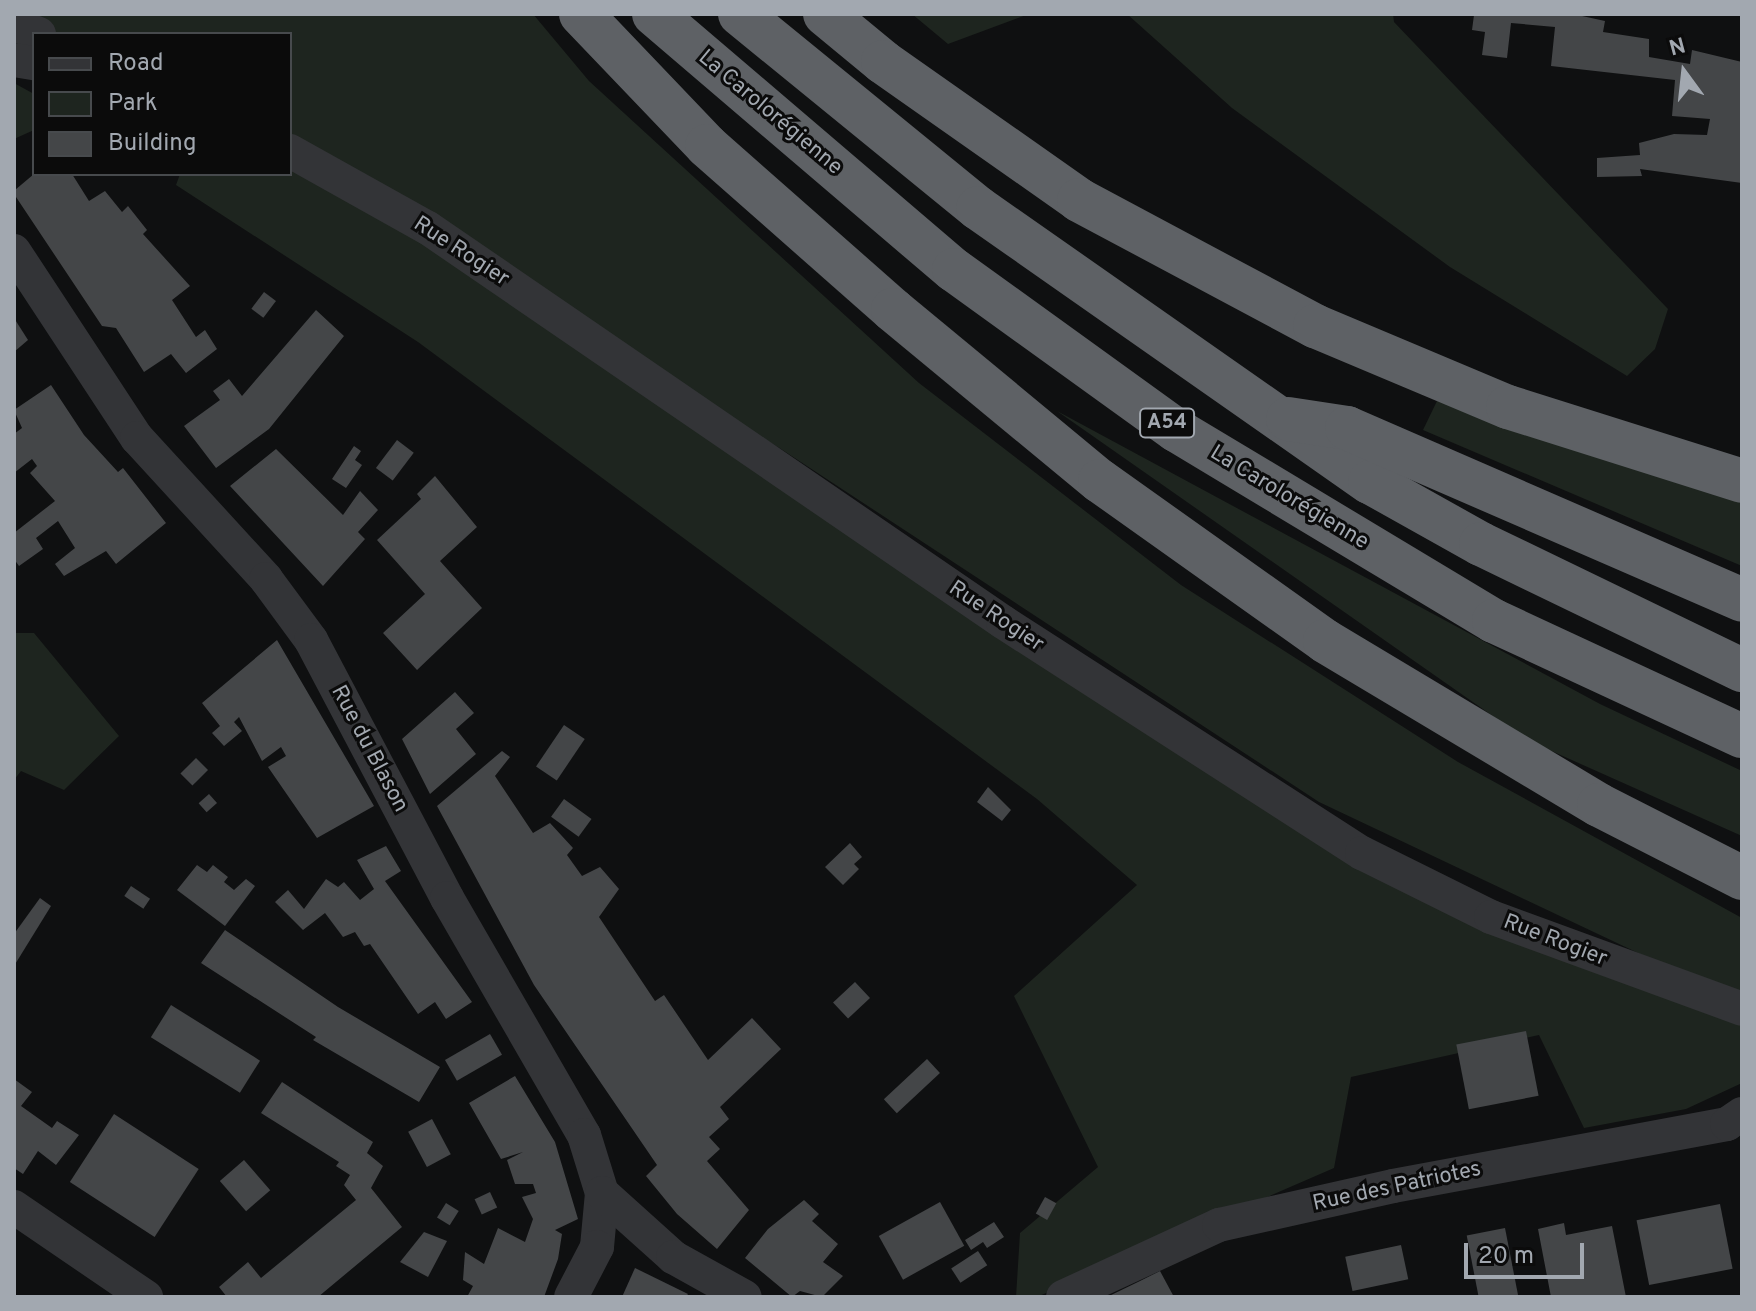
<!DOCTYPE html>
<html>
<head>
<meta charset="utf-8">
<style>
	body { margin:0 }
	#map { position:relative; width:1756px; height:1311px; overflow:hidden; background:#0f1011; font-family:Overpass,sans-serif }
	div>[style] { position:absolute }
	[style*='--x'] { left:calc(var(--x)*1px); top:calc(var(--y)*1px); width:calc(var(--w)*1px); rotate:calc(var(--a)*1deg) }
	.green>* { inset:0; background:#1e251f }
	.building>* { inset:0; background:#444648; transform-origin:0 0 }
	.minor>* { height:34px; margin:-17px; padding:0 17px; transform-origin:17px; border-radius:17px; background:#333437 }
	.motorway>* { height:44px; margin:-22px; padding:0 22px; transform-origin:22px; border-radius:22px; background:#5e6165 }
	span { translate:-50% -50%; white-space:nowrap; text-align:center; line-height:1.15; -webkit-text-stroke:6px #0b0b0b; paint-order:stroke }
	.shield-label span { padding:2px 6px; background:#0b0b0b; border:2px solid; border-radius:6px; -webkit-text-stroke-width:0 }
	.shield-label { font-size:20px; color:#a2a8b0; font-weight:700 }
	.street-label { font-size:22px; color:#a2a8b0 }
	.frame { position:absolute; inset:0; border:16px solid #a2a8b0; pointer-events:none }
	.legend { position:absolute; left:32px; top:32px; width:260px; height:144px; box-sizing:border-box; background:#0b0b0b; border:2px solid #474a4d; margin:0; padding:10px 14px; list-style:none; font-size:24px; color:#a2a8b0 }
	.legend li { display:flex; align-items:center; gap:16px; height:40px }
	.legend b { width:40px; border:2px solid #474a4d }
	.north { position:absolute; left:1644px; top:32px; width:80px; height:80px; -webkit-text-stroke:6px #0b0b0b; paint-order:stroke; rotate:345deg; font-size:22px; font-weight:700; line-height:32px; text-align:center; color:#a2a8b0 }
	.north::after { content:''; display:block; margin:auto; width:28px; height:36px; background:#a2a8b0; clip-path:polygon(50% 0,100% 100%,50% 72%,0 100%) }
	.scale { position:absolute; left:1464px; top:1243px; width:120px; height:36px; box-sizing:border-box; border:4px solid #a2a8b0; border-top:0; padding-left:10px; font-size:24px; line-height:28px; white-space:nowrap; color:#a2a8b0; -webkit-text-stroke:6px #0b0b0b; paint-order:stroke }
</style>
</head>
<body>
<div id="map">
	<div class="green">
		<div style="clip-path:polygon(14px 14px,533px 14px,589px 81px,919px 383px,1181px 585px,1458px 762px,1742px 918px,1742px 994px,1710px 987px,1319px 802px,781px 449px,446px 240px,1284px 804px,1595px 957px,1742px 1008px,1742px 1083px,1686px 1109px,1584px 1128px,1539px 1035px,1351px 1077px,1334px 1168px,1037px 1297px,1016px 1297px,1020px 1233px,1098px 1167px,1014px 996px,1137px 885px,1037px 799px,418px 342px,176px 185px,180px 174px,290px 174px,290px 34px,36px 34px)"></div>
		<div style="clip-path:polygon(912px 14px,1029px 14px,948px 44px)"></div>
		<div style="clip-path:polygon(1127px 14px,1393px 14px,1394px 22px,1668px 309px,1655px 349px,1627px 376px,1450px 267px,1232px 108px)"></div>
		<div style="clip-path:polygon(14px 83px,34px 94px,34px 130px,14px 139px)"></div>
		<div style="clip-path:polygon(1437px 401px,1742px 492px,1742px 566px,1423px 430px)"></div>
		<div style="clip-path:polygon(1057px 411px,1600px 704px,1742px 771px,1742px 836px,1527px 740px)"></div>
		<div style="clip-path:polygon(14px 633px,34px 633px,119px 736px,64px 790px,21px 771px,14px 780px)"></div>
	</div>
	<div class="building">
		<div style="clip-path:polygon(1573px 14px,1605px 21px,1603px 32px,1649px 39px,1649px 57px,1690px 64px,1692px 50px,1742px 62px,1742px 183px,1640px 169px,1642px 176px,1597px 177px,1597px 158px,1640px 155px,1639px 143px,1674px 134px,1707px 135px,1710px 119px,1672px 116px,1675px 80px,1551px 66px,1555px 27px,1511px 23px,1507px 58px,1482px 55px,1485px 32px,1472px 30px,1474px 15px)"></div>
		<div style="clip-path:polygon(34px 174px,72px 174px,89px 201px,105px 191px,122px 212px,128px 206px,147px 230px,143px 234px,190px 286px,172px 300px,196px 337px,205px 330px,217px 349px,186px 373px,171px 354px,144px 372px,116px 328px,102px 326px,16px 197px,15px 190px)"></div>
		<div style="left:264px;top:292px;width:15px;height:21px;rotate:37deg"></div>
		<div style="clip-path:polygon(316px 310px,344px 336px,269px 429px,216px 468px,184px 426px,220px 400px,213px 391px,229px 379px,242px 396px)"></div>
		<div style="clip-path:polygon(14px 318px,28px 340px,14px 352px)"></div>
		<div style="clip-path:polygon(51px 385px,84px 435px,118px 472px,123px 468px,166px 523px,116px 564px,106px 551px,64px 576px,55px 564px,75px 548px,58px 521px,36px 538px,43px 549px,19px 566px,14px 559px,14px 533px,55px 501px,30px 473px,37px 466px,32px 459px,14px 473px,14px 434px,22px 428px,14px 410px)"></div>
		<div style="left:397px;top:440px;width:21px;height:35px;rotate:37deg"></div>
		<div style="clip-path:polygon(354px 446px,361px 451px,355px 460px,362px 465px,346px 488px,332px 479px)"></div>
		<div style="clip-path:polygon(276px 449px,343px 515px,360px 491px,378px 510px,358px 532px,365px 539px,323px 586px,230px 486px)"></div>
		<div style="clip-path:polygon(435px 476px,477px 527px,440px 561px,482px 608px,417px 670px,383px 633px,425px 594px,377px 540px,421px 499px,417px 494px)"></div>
		<div style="clip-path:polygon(277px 640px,374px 806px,317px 838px,268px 767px,286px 756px,281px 747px,262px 761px,239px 717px,234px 722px,242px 731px,224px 746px,212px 733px,220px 726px,202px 703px)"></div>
		<div style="clip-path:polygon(455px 692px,474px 713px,456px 729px,476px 754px,430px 794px,402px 739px)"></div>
		<div style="left:564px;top:725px;width:25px;height:50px;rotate:34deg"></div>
		<div style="clip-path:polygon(502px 751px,510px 757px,495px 776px,533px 833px,550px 823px,573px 848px,567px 855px,582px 876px,600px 867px,619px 889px,599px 917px,655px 1001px,664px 995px,708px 1060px,752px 1018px,781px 1049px,720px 1107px,729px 1119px,709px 1137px,720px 1149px,707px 1161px,749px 1210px,717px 1249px,677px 1214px,646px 1176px,657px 1165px,534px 985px,437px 806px)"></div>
		<div style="left:196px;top:758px;width:17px;height:22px;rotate:45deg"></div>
		<div style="clip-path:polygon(988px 787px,1011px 810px,1002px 821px,977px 802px)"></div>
		<div style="left:209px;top:794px;width:12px;height:14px;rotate:48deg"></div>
		<div style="left:564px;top:799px;width:34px;height:22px;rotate:36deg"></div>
		<div style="clip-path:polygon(850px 843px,862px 857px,854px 864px,859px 869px,843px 885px,825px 867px)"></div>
		<div style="clip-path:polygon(386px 846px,401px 871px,385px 881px,472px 1002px,446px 1019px,435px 1002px,418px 1014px,370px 944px,364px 946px,355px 932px,343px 937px,325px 913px,303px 930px,275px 902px,288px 890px,304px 909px,326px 879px,338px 887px,344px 882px,360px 900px,374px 889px,357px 860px)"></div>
		<div style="clip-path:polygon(197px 865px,207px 872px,213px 865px,228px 877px,224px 882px,234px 890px,246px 879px,255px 886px,225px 926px,177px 890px)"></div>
		<div style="left:131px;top:886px;width:23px;height:12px;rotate:34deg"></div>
		<div style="clip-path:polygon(40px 898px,51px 906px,14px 966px,14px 934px)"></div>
		<div style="clip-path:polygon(225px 930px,338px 1007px,440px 1067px,419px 1102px,313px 1040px,316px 1037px,201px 963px)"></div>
		<div style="left:855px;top:982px;width:22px;height:30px;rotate:47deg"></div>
		<div style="left:171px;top:1005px;width:105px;height:38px;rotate:32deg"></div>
		<div style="left:1526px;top:1031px;width:66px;height:71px;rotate:79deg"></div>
		<div style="left:490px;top:1034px;width:24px;height:52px;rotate:60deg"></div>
		<div style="left:927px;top:1059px;width:19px;height:59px;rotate:47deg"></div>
		<div style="clip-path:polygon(515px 1076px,555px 1142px,578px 1219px,555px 1230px,562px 1234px,558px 1259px,544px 1297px,467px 1297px,473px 1286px,463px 1280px,465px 1252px,484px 1264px,498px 1228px,525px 1242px,533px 1219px,522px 1197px,536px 1193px,533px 1184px,515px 1184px,507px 1160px,523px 1152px,501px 1159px,469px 1103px)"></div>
		<div style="clip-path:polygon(14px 1079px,32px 1092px,21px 1106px,52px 1128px,57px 1121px,79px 1135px,56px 1165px,38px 1151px,23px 1174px,14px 1168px)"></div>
		<div style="clip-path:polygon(282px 1082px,373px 1142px,367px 1153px,383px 1166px,371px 1188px,402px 1227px,318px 1297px,227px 1297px,219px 1287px,248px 1262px,261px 1278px,356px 1200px,344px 1185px,350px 1175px,336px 1166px,339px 1162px,261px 1113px)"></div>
		<div style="left:114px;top:1114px;width:101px;height:81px;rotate:33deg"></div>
		<div style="left:432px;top:1119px;width:40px;height:27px;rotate:62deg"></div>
		<div style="left:244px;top:1160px;width:40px;height:32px;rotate:49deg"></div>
		<div style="left:490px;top:1192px;width:17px;height:17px;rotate:65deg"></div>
		<div style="left:1045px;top:1197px;width:13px;height:19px;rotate:29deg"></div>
		<div style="clip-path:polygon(804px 1200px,819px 1214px,812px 1221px,838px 1244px,823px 1262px,843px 1276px,822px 1297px,800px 1291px,792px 1297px,745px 1258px,768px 1229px)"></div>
		<div style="left:940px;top:1202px;width:50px;height:70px;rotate:61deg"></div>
		<div style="left:446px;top:1203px;width:15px;height:17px;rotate:32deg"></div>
		<div style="left:1720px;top:1204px;width:66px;height:85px;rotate:79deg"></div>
		<div style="clip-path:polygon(994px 1222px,1004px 1237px,987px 1248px,983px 1242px,971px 1250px,965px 1240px)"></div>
		<div style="clip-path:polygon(1564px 1223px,1566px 1235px,1612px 1226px,1626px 1297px,1551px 1297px,1538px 1229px)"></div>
		<div style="left:1505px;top:1228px;width:70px;height:39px;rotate:79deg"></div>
		<div style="clip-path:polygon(424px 1232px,447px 1241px,428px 1277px,400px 1262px)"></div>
		<div style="left:1401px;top:1245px;width:35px;height:57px;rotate:78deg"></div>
		<div style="left:978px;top:1251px;width:17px;height:32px;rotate:57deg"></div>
		<div style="clip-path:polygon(635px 1268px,688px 1294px,686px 1297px,622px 1297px)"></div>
		<div style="clip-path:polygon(1160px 1271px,1174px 1297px,1107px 1297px,1140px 1281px)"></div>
	</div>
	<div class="minor">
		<div style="--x:14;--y:24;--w:27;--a:22"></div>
		<div style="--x:14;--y:60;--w:20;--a:9"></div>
		<div style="--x:290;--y:151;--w:158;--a:29.2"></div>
		<div style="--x:428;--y:228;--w:697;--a:34.42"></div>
		<div style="--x:1003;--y:622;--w:427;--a:32.8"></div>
		<div style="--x:1362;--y:853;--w:144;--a:26.4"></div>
		<div style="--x:1491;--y:917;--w:267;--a:20.1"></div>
		<div style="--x:14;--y:251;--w:224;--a:56.7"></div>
		<div style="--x:137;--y:438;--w:191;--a:47.5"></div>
		<div style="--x:266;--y:579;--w:76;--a:53.6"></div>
		<div style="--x:311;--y:640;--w:292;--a:62.2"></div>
		<div style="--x:447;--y:898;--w:274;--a:60"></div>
		<div style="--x:584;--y:1135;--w:61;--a:72.8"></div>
		<div style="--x:602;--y:1193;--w:54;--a:95.3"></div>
		<div style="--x:597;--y:1247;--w:56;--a:117.5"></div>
		<div style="--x:602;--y:1193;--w:96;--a:42"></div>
		<div style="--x:673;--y:1257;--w:82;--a:29.1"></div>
		<div style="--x:14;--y:1207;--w:160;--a:34.3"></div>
		<div style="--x:1063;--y:1297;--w:172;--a:-24.8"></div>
		<div style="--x:1219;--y:1225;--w:178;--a:-12.6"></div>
		<div style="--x:1393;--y:1186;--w:340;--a:-10.5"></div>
		<div style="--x:1727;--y:1124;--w:18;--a:-34"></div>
	</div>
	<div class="motorway">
		<div style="--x:581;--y:14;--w:182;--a:46.3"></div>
		<div style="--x:707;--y:146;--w:248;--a:41.4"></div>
		<div style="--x:893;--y:310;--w:268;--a:39.6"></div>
		<div style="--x:1100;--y:481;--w:276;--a:35.4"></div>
		<div style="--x:1325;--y:641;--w:319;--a:30.9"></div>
		<div style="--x:1599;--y:805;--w:161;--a:27"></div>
		<div style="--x:654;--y:14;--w:394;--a:40.5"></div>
		<div style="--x:954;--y:270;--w:274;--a:35.8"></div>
		<div style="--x:1176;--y:430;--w:371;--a:31"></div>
		<div style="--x:1494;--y:621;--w:273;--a:24.9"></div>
		<div style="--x:740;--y:14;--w:307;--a:39.2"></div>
		<div style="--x:978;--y:208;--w:478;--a:35"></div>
		<div style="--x:1370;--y:482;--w:127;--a:29.2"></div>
		<div style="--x:1481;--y:544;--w:290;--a:25.8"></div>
		<div style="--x:825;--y:14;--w:75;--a:39.6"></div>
		<div style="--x:883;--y:62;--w:240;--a:35.1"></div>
		<div style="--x:1079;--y:200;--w:268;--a:28.1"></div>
		<div style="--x:1315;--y:326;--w:209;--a:22.8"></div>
		<div style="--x:1508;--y:407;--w:245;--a:17.5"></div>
		<div style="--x:1288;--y:419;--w:60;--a:8.7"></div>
		<div style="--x:1347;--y:428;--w:431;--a:23.5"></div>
	</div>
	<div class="shield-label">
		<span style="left:1167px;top:423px">A54</span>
	</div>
	<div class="street-label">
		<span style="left:770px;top:113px;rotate:40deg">La Carolorégienne</span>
		<span style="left:461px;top:252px;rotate:33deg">Rue Rogier</span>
		<span style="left:1289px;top:498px;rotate:31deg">La Carolorégienne</span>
		<span style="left:996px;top:617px;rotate:34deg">Rue Rogier</span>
		<span style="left:369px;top:749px;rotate:62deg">Rue du Blason</span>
		<span style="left:1555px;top:941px;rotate:21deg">Rue Rogier</span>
		<span style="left:1397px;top:1187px;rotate:-12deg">Rue des Patriotes</span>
	</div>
	<div class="frame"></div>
	<ul class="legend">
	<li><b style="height:10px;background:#333437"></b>Road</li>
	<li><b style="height:22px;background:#1e251f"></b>Park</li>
	<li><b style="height:22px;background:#444648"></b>Building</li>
	</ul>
	<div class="north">N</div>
	<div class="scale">20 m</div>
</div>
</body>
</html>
